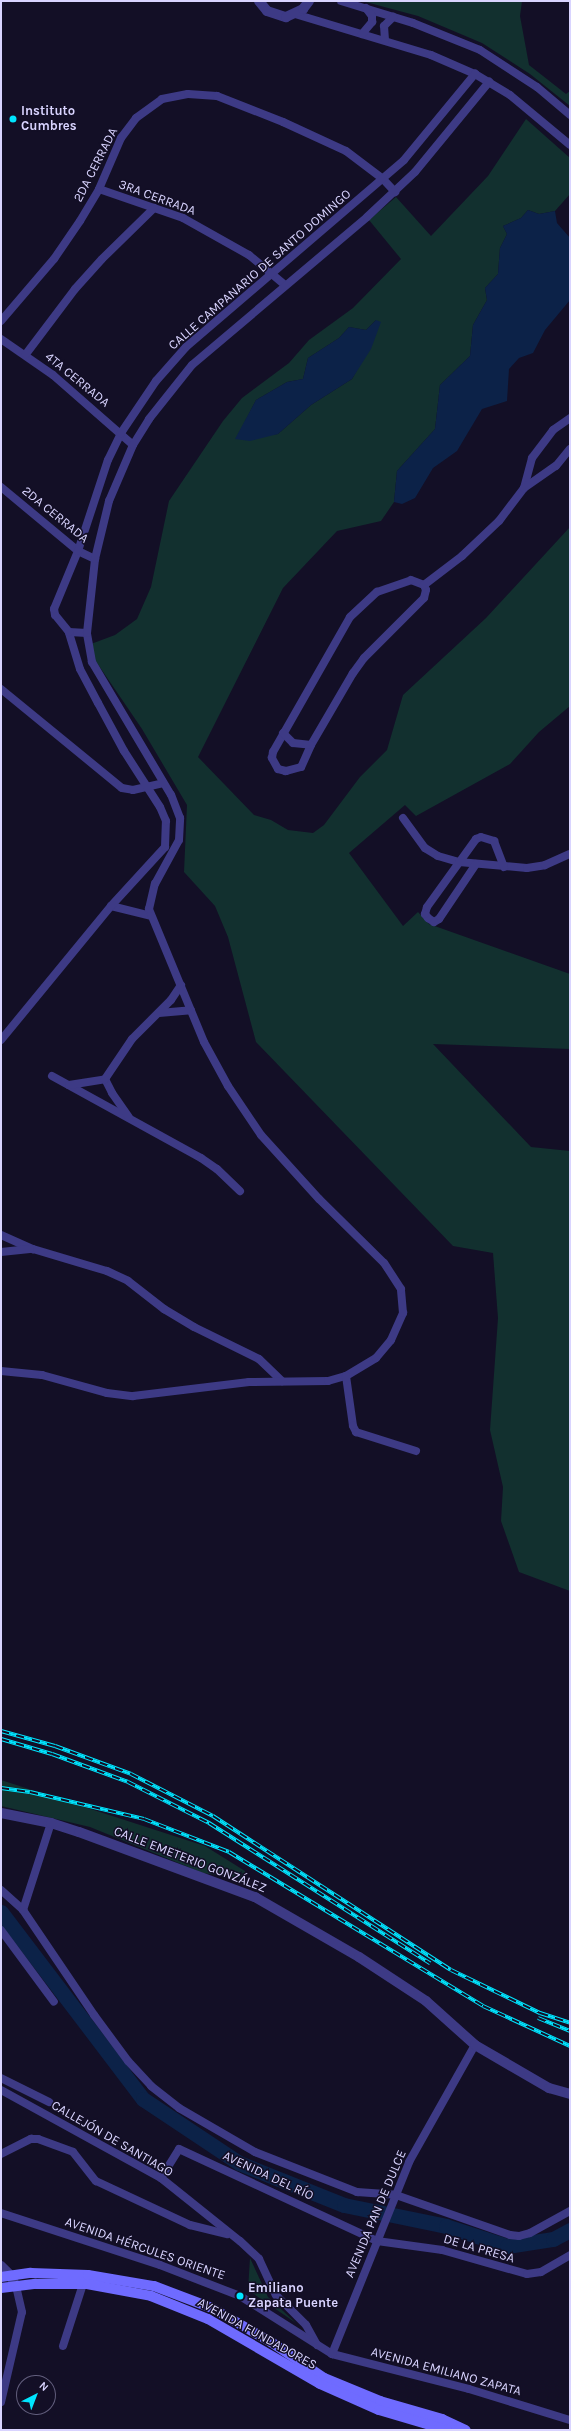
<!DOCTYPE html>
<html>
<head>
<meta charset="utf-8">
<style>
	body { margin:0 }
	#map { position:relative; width:571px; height:2431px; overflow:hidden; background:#130f26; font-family:Karla,sans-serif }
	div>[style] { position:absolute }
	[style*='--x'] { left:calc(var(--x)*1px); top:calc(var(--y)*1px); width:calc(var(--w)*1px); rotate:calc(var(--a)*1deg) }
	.green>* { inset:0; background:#12302f }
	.water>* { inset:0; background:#0c2248 }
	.river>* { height:15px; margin:-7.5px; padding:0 7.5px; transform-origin:7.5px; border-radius:7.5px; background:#0c2248 }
	.minor>* { height:8px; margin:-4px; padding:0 4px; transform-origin:4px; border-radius:4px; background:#3d3a85 }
	.tertiary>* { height:10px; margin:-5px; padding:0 5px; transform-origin:5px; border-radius:5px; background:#3d3a85 }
	.secondary>* { height:10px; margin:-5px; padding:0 5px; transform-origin:5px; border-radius:5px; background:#6f6bff }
	.rail>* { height:4px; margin-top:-2px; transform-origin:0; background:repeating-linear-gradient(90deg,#130f26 0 8px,#00e5ff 0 16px); box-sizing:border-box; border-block:1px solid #00e5ff }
	.dots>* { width:11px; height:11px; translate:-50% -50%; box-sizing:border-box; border:2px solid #130f26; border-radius:50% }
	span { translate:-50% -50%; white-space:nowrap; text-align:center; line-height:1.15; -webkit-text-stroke:3px #130f26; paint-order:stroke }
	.poi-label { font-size:13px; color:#d9d4ff; font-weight:700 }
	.left { translate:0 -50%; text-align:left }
	.street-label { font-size:13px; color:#d9d4ff }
	.frame { position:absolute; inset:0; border:2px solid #d9d4ff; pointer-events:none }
	.north { position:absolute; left:16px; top:2375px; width:40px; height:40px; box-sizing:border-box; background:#130f26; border:1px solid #625e7d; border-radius:50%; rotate:42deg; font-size:11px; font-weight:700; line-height:16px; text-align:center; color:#d9d4ff }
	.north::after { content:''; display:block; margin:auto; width:14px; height:18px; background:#00e5ff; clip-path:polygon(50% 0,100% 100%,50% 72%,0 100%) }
</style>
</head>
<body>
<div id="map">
	<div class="green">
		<div style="clip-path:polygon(362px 1px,522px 1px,520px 16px,529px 65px,566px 94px,570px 91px,570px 106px,530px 74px,482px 43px,418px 16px)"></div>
		<div style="clip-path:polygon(evenodd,526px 119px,570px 158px,570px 194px,555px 211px,539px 214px,528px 210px,521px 218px,503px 226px,507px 234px,500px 248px,498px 274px,485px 288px,487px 300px,473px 325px,470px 356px,440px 385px,435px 429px,397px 471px,394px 502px,381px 521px,337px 531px,283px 588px,198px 757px,254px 815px,271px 820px,288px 830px,313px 833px,324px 825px,360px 777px,387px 750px,403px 695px,486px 618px,570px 527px,570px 706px,539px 732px,510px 764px,416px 816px,405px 805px,349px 853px,403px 926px,418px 912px,429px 924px,570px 974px,570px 1049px,433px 1044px,531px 1147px,570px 1151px,570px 1591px,519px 1572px,501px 1521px,503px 1487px,490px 1430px,498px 1318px,493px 1253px,453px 1246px,256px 1042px,228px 937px,215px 906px,184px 872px,187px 805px,142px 729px,95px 660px,91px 644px,115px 635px,137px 619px,151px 587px,169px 501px,223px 421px,242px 398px,289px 363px,309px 340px,353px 308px,401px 259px,369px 220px,396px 197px,431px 236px,488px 176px,526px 119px,376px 320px,360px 365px,352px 379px,311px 405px,278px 434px,236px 439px,256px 400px,287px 382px,303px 379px,308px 358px,339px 338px,349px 327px,366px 330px,376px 320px)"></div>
		<div style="clip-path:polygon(1px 1780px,205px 1846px,245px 1871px,244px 1879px,203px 1873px,90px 1827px,1px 1806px)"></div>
		<div style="clip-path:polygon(250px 2258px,268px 2297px,296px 2323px,248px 2290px)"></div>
	</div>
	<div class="water">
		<div style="clip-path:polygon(528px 210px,539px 214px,555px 211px,557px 223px,570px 238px,570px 300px,545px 330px,533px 353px,519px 358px,509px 369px,507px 401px,482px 409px,457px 451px,433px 468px,415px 498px,402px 504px,394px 502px,397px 471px,435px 429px,440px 385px,470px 356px,473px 325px,487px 300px,485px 288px,498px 274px,500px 248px,507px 234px,503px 226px,521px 218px)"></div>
		<div style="clip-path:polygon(376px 320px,381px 322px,371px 349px,352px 379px,311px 405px,278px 434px,250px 441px,235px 439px,256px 400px,287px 382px,303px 379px,308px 358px,339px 338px,349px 327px,366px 330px)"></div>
	</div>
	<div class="river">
		<div style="--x:1;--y:1912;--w:235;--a:52.8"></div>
		<div style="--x:143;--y:2099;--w:115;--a:33.7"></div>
		<div style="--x:239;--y:2163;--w:113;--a:21.8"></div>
		<div style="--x:344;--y:2205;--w:104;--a:11.6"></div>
		<div style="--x:446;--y:2226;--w:64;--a:18.2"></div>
		<div style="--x:507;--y:2246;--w:47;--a:-8.7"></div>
		<div style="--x:553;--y:2239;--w:19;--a:-28"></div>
	</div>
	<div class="minor">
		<div style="--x:341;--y:1;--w:75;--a:17"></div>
		<div style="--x:413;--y:23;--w:72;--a:21.9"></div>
		<div style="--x:480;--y:50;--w:68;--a:33"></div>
		<div style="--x:537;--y:87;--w:43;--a:40.3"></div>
		<div style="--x:295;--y:14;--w:142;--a:16.8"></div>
		<div style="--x:431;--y:55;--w:48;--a:23.4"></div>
		<div style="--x:475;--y:74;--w:41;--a:31"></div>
		<div style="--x:510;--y:95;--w:78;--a:39.8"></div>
		<div style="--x:362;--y:34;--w:16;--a:-50"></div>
		<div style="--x:372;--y:22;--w:6;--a:-90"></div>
		<div style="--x:372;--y:16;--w:10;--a:-127"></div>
		<div style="--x:385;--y:40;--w:14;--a:-94"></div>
		<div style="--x:384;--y:26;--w:13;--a:-45"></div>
		<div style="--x:99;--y:189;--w:89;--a:19"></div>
		<div style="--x:183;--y:218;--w:76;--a:29.3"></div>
		<div style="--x:249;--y:255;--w:47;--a:39.8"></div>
		<div style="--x:1;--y:321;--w:82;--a:-49.5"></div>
		<div style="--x:54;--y:259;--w:46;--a:-55.6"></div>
		<div style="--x:80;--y:221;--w:37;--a:-59"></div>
		<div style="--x:99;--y:189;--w:56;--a:-66.7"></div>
		<div style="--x:121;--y:138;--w:25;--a:-53"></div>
		<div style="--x:136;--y:118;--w:32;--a:-36"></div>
		<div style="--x:162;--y:99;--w:26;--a:-11"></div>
		<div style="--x:188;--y:94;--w:29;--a:4"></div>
		<div style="--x:217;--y:96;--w:71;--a:21.5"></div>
		<div style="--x:283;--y:122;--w:69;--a:24.7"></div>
		<div style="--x:346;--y:151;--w:46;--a:37.1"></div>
		<div style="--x:383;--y:179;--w:18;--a:47"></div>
		<div style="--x:1;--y:339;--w:63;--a:34.7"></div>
		<div style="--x:53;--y:375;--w:106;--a:41.2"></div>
		<div style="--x:26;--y:354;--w:81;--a:-53"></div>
		<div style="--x:75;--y:289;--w:40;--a:-48"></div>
		<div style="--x:102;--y:259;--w:73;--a:-44.4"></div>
		<div style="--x:1;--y:487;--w:100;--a:39.7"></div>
		<div style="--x:78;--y:551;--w:19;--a:25"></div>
		<div style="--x:524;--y:488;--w:31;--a:-75"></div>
		<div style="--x:532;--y:458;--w:35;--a:-53"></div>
		<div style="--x:553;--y:430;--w:21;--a:-35"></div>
		<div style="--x:411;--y:580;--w:14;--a:21"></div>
		<div style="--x:424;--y:585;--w:5;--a:68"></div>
		<div style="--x:426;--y:590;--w:8;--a:104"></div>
		<div style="--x:424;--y:598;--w:85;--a:135"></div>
		<div style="--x:364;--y:658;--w:19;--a:126"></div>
		<div style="--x:353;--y:673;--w:83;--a:120.3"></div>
		<div style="--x:311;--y:745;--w:24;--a:114"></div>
		<div style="--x:301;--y:767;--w:16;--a:165"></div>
		<div style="--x:286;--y:771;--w:8;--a:-166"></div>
		<div style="--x:278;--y:769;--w:13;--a:-119"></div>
		<div style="--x:272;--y:758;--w:6;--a:-81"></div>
		<div style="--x:273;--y:752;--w:155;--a:-60.3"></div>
		<div style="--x:350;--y:617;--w:37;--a:-43"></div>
		<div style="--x:377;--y:592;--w:36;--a:-19"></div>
		<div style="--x:424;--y:585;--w:48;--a:-37.3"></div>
		<div style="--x:462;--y:556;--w:51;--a:-43.4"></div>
		<div style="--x:499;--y:521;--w:41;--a:-52.9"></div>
		<div style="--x:524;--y:488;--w:39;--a:-35"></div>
		<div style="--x:556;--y:466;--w:22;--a:-51"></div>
		<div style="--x:69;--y:632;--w:18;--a:3"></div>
		<div style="--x:1;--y:689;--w:156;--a:39.3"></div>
		<div style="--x:122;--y:788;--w:11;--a:10"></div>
		<div style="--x:133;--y:790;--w:31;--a:-13"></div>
		<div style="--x:283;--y:733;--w:14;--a:45"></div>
		<div style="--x:293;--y:743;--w:18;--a:6"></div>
		<div style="--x:403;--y:818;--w:37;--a:54"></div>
		<div style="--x:425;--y:848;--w:15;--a:32"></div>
		<div style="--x:438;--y:856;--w:22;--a:16"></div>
		<div style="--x:459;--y:862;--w:68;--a:5"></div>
		<div style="--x:527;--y:868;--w:18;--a:-9"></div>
		<div style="--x:545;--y:865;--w:27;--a:-24"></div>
		<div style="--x:476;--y:864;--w:66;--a:123.9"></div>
		<div style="--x:439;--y:919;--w:6;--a:149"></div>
		<div style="--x:434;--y:922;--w:7;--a:-146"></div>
		<div style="--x:428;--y:918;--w:5;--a:-127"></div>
		<div style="--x:425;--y:914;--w:7;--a:-74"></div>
		<div style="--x:427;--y:907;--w:84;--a:-54.2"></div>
		<div style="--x:476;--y:839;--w:5;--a:-22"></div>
		<div style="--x:481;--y:837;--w:14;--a:17"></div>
		<div style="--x:494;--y:841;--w:28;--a:69"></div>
		<div style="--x:111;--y:906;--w:41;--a:14"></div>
		<div style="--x:159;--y:1013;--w:32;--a:-5"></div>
		<div style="--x:1;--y:1040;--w:173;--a:-50.6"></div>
		<div style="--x:111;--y:906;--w:80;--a:-47.5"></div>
		<div style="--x:165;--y:847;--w:26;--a:-88"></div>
		<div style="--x:166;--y:821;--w:15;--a:-113"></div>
		<div style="--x:160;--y:807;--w:67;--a:-122.7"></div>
		<div style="--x:124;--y:751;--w:55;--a:-118.4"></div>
		<div style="--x:98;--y:703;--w:38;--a:-118"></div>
		<div style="--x:80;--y:669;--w:39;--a:-107"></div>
		<div style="--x:69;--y:632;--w:22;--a:-129"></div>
		<div style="--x:55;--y:615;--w:6;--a:-99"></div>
		<div style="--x:54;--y:609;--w:63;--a:-67.5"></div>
		<div style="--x:78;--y:551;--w:96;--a:-71.8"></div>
		<div style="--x:108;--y:460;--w:30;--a:-64"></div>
		<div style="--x:121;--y:433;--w:63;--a:-56.1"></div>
		<div style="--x:156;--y:381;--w:45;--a:-48.6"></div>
		<div style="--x:186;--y:347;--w:287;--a:-40.6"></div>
		<div style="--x:404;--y:160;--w:112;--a:-50.5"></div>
		<div style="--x:52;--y:1076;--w:170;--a:28.8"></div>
		<div style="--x:201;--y:1158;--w:19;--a:35"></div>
		<div style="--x:217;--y:1169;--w:32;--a:44"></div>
		<div style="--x:105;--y:1079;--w:16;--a:63"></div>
		<div style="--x:112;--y:1093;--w:29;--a:55"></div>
		<div style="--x:69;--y:1085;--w:36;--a:-9"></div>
		<div style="--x:105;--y:1079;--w:48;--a:-56"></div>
		<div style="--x:132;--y:1039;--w:55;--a:-45"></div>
		<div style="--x:171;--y:1000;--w:18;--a:-56"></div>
		<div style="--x:1;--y:1235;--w:35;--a:24"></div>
		<div style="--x:33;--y:1249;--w:77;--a:16.6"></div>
		<div style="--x:107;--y:1271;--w:23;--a:25"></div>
		<div style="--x:128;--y:1281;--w:46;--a:37.9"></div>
		<div style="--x:164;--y:1309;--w:35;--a:31"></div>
		<div style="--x:194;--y:1327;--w:72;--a:26.2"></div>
		<div style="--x:259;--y:1359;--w:32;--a:44"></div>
		<div style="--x:1;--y:1252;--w:29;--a:-6"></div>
		<div style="--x:1;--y:1371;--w:41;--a:5.6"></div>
		<div style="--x:42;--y:1375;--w:67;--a:15.5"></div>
		<div style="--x:107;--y:1393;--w:26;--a:7"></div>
		<div style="--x:133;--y:1396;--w:117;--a:-6.9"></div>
		<div style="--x:249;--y:1382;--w:79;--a:-0.7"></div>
		<div style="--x:328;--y:1381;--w:19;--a:-16"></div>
		<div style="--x:346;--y:1376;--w:35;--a:-31"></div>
		<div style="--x:376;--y:1358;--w:23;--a:-50"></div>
		<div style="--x:391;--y:1340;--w:30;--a:-66"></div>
		<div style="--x:403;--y:1313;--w:24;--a:-95"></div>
		<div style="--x:401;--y:1289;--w:31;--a:-123"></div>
		<div style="--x:384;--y:1263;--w:91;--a:-135.4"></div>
		<div style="--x:319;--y:1199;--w:86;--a:-132.2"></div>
		<div style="--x:261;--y:1135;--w:59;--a:-124"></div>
		<div style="--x:228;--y:1086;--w:50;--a:-118.6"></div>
		<div style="--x:204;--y:1042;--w:144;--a:-112.5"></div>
		<div style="--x:149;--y:909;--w:26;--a:-77"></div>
		<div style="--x:155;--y:884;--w:50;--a:-61.4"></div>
		<div style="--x:179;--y:840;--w:22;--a:-87"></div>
		<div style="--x:180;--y:818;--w:25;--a:-111"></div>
		<div style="--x:171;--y:795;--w:155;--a:-120.7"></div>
		<div style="--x:92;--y:662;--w:29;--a:-100"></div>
		<div style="--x:87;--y:633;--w:74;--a:-83.8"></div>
		<div style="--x:95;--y:559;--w:60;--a:-76.4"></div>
		<div style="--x:109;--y:501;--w:61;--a:-66.8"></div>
		<div style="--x:133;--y:445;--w:31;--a:-58"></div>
		<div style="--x:149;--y:419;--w:69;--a:-51.5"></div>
		<div style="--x:192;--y:365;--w:229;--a:-40.2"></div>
		<div style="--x:367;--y:217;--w:66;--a:-43.2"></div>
		<div style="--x:415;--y:172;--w:117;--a:-50.6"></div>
		<div style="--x:346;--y:1376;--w:50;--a:82"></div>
		<div style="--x:353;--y:1426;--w:7;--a:63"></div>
		<div style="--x:356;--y:1432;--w:63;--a:17.6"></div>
		<div style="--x:1;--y:1890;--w:30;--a:42"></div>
		<div style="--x:23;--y:1910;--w:127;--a:55.9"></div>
		<div style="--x:94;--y:2015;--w:57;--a:53.5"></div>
		<div style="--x:128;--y:2061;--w:34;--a:47"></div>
		<div style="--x:151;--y:2086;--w:36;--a:38"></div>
		<div style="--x:179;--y:2108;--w:88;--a:30.1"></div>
		<div style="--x:255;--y:2152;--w:110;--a:21.4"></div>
		<div style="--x:357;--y:2192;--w:39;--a:4"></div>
		<div style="--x:396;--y:2195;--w:121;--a:19.3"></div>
		<div style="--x:510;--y:2235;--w:9;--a:6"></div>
		<div style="--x:519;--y:2236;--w:11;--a:-15"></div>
		<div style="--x:530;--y:2233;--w:46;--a:-28.8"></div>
		<div style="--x:23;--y:1910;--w:91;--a:-72.2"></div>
		<div style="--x:1;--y:1930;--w:89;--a:53.6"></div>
		<div style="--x:1;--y:2078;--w:54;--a:26.6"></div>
		<div style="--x:1;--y:2090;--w:183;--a:28.8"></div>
		<div style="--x:161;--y:2178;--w:101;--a:38.6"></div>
		<div style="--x:240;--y:2241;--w:26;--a:43"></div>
		<div style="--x:259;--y:2259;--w:40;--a:65"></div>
		<div style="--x:276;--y:2295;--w:42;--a:45"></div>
		<div style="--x:306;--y:2325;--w:23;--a:61"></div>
		<div style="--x:1;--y:2154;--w:34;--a:-27"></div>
		<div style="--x:31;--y:2139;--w:7;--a:0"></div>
		<div style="--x:38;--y:2139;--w:37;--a:20"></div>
		<div style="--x:73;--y:2152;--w:37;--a:52"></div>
		<div style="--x:96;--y:2181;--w:104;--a:25.1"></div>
		<div style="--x:190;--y:2225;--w:38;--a:14"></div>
		<div style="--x:161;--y:2178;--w:34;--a:-58"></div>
		<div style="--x:179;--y:2149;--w:218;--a:24.9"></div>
		<div style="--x:377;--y:2241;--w:66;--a:7.9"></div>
		<div style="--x:442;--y:2250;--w:88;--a:15.8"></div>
		<div style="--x:527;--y:2274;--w:14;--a:-8"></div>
		<div style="--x:541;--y:2272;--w:34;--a:-30"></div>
		<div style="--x:1;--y:2213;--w:167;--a:18.1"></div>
		<div style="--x:160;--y:2265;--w:86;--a:21.2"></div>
		<div style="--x:240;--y:2296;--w:109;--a:32.2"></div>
		<div style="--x:332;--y:2354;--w:141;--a:14.3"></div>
		<div style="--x:469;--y:2389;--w:106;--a:17.1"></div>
		<div style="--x:63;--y:2346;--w:65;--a:-72.1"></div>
		<div style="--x:332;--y:2354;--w:207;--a:-68.1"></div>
		<div style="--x:409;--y:2162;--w:134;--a:-60.6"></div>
		<div style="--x:1;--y:2402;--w:92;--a:-76.9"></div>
		<div style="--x:22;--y:2312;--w:26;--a:-103"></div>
	</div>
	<div class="tertiary">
		<div style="--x:259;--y:1;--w:13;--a:51"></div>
		<div style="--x:267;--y:11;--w:20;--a:18"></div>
		<div style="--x:286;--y:17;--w:19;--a:-25"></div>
		<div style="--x:303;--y:9;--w:10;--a:-53"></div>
		<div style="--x:1;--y:1813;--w:51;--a:11.3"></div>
		<div style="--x:51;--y:1823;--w:29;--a:18"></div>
		<div style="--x:79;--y:1832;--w:188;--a:20.3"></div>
		<div style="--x:255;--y:1897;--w:120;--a:30"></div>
		<div style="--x:359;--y:1957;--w:80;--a:33.3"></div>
		<div style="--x:426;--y:2001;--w:66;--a:41.9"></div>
		<div style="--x:475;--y:2045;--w:86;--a:30.2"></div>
		<div style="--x:549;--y:2088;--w:22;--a:16"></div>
		<div style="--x:1;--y:2266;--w:14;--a:45"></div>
		<div style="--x:11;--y:2276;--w:12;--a:66"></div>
	</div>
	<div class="secondary">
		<div style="--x:1;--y:2277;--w:30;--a:-8"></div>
		<div style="--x:31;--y:2273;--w:57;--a:2"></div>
		<div style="--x:88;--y:2275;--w:67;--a:9.5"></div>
		<div style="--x:154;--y:2286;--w:62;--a:20.8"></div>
		<div style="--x:212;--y:2308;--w:68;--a:30"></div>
		<div style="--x:271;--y:2342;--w:64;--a:34.2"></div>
		<div style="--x:324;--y:2378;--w:61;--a:22.3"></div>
		<div style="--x:380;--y:2401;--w:65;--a:16.2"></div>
		<div style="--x:442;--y:2419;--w:26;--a:25"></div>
		<div style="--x:1;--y:2288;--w:35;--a:-7"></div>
		<div style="--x:36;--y:2284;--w:51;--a:0"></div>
		<div style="--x:87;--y:2284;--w:65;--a:10.6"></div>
		<div style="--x:151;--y:2296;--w:61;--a:22"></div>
		<div style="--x:208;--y:2319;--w:129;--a:30.1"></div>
		<div style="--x:320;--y:2384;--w:64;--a:23.8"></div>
		<div style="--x:379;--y:2410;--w:71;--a:16.4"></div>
	</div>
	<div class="rail">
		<div style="--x:1;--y:1731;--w:56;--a:15.5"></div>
		<div style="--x:55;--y:1746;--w:81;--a:20.2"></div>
		<div style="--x:131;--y:1774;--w:92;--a:27.1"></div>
		<div style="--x:213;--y:1816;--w:283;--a:32.9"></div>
		<div style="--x:451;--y:1970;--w:99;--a:25.8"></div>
		<div style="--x:540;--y:2013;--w:32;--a:18"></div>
		<div style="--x:1;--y:1739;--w:53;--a:16.4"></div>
		<div style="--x:52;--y:1754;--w:81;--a:20.2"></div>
		<div style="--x:128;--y:1782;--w:91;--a:26.8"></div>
		<div style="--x:209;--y:1823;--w:262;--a:32.4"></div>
		<div style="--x:1;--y:1788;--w:29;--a:8"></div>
		<div style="--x:30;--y:1792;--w:117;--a:13.3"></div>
		<div style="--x:144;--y:1819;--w:91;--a:21.2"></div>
		<div style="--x:229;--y:1852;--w:297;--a:31.2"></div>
		<div style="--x:483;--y:2006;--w:96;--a:24.7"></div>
		<div style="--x:538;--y:2018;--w:35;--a:22"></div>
	</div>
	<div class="dots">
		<div style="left:13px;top:119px;background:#00e5ff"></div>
		<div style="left:240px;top:2296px;background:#00e5ff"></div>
	</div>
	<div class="poi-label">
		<span class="left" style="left:21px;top:119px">Instituto<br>Cumbres</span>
		<span class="left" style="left:248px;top:2296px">Emiliano<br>Zapata Puente</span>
	</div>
	<div class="street-label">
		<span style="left:96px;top:165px;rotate:-63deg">2DA CERRADA</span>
		<span style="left:157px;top:198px;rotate:20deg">3RA CERRADA</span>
		<span style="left:260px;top:270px;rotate:-41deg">CALLE CAMPANARIO DE SANTO DOMINGO</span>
		<span style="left:77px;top:380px;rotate:39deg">4TA CERRADA</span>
		<span style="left:55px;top:515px;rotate:39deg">2DA CERRADA</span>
		<span style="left:190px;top:1860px;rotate:21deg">CALLE EMETERIO GONZÁLEZ</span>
		<span style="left:112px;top:2139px;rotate:30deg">CALLEJÓN DE SANTIAGO</span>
		<span style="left:268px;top:2176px;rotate:25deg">AVENIDA DEL RÍO</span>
		<span style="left:376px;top:2214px;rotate:-67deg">AVENIDA PAN DE DULCE</span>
		<span style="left:145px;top:2249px;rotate:19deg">AVENIDA HÉRCULES ORIENTE</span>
		<span style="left:479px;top:2249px;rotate:16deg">DE LA PRESA</span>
		<span style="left:257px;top:2334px;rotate:29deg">AVENIDA FUNDADORES</span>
		<span style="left:446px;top:2372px;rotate:15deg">AVENIDA EMILIANO ZAPATA</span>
	</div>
	<div class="frame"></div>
	<div class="north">N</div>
</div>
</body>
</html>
